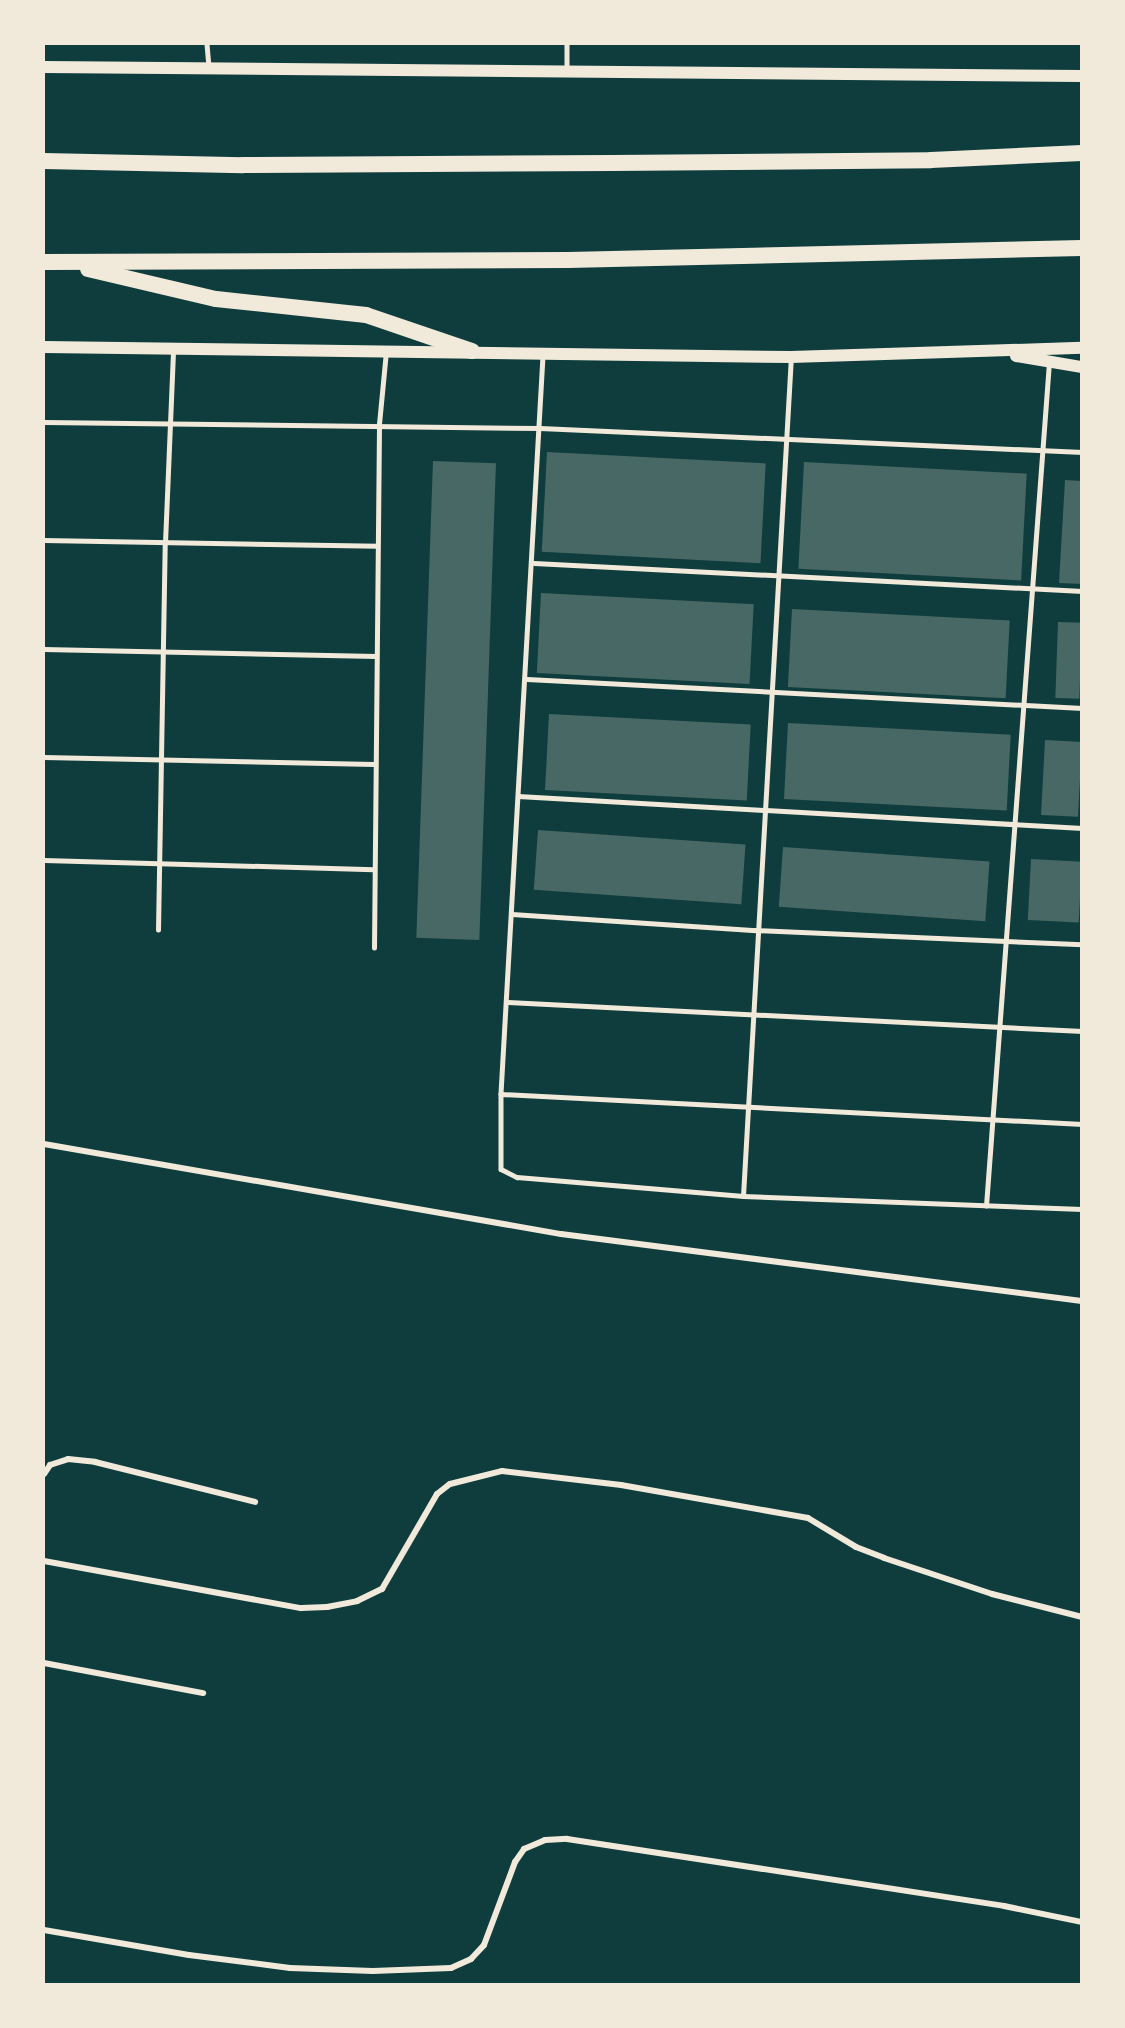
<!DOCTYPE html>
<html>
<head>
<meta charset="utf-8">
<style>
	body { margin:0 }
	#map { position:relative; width:1125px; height:2028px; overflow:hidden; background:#0f3d3e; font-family:Lora,serif }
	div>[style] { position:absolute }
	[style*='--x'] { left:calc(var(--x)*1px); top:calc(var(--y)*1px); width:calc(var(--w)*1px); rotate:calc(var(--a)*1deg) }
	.building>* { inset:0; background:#486865; transform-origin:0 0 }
	.service>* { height:4.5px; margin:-2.25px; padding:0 2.25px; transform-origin:2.25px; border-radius:2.25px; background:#f1e9da }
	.minor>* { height:6px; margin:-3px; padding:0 3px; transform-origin:3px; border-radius:3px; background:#f1e9da }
	.secondary>* { height:12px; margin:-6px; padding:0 6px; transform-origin:6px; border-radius:6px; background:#f1e9da }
	.trunk>* { height:16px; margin:-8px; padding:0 8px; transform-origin:8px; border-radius:8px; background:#f1e9da }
	span { translate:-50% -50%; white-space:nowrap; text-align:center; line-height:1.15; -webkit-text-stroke:4.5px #f1e9da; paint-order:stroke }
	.frame { position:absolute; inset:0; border:45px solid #f1e9da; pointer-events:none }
</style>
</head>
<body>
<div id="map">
	<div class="building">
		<div style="left:547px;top:452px;width:219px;height:100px;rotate:3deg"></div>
		<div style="left:433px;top:461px;width:63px;height:477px;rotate:2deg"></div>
		<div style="left:804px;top:462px;width:223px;height:107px;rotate:3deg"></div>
		<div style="clip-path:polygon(1065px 480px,1082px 481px,1082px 584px,1059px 583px)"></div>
		<div style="left:541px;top:593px;width:213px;height:80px;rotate:3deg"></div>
		<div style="left:792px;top:609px;width:218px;height:78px;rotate:3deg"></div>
		<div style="left:1058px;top:622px;width:24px;height:76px;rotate:2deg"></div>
		<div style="left:549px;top:714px;width:202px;height:76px;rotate:3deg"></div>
		<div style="left:788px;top:723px;width:223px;height:76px;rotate:3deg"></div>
		<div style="left:1045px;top:740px;width:37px;height:75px;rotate:3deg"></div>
		<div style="left:538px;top:830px;width:208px;height:60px;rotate:4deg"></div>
		<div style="left:783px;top:847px;width:207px;height:60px;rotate:4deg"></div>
		<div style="left:1031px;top:859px;width:51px;height:61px;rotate:3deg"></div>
	</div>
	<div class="service">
		<div style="--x:207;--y:44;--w:24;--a:85"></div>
		<div style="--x:567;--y:44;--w:25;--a:90"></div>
		<div style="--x:543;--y:356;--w:739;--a:93.26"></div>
		<div style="--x:501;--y:1094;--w:75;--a:90"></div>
		<div style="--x:501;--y:1169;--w:18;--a:27"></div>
		<div style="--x:517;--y:1177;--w:227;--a:4.8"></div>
		<div style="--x:743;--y:1196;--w:339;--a:2.2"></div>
		<div style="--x:44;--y:422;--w:496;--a:0.7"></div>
		<div style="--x:540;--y:428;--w:543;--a:2.54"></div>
		<div style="--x:44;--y:540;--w:333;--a:1"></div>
		<div style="--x:534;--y:563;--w:549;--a:2.92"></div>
		<div style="--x:44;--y:649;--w:332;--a:1.2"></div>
		<div style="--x:527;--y:679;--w:556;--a:2.99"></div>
		<div style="--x:44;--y:757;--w:330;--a:1.2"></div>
		<div style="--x:518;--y:796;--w:565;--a:3.25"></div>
		<div style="--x:44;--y:860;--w:329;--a:1.6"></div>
		<div style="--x:512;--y:914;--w:244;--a:3.8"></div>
		<div style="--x:755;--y:930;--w:327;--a:2.5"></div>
		<div style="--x:158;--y:930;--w:387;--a:-89"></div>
		<div style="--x:165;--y:543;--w:192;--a:-87.6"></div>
		<div style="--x:374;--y:948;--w:524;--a:-89.45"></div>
		<div style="--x:379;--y:424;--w:73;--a:-84.5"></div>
		<div style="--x:508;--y:1002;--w:575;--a:2.89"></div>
		<div style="--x:501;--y:1094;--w:582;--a:2.96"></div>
		<div style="--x:743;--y:1196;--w:840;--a:-86.73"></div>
		<div style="--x:986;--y:1206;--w:845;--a:-85.73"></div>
	</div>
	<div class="minor">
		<div style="--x:44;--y:1144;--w:525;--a:9.88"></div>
		<div style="--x:561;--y:1234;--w:525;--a:7.33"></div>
		<div style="--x:44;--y:1474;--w:11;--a:-56"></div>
		<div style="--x:50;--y:1465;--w:19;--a:-18"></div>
		<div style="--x:68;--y:1459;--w:27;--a:6"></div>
		<div style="--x:95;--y:1462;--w:165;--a:14"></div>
		<div style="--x:44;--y:1561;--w:261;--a:10.4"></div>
		<div style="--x:301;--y:1608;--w:26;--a:-2"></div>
		<div style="--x:327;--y:1607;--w:31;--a:-11"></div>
		<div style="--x:357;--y:1601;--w:28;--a:-26"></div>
		<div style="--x:382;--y:1589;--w:110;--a:-59.9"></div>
		<div style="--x:437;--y:1494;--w:16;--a:-38"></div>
		<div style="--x:450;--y:1484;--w:54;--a:-14"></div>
		<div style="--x:502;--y:1471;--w:120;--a:6.7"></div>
		<div style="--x:621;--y:1485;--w:190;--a:10"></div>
		<div style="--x:808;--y:1518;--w:56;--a:31.1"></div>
		<div style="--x:856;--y:1547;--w:30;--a:21"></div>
		<div style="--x:884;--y:1558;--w:114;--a:18.4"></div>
		<div style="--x:992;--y:1594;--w:93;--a:14.3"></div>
		<div style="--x:44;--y:1663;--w:162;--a:10.7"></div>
		<div style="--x:44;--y:1930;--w:147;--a:9.8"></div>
		<div style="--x:189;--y:1955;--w:102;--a:7.3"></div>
		<div style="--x:290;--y:1968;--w:83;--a:2.1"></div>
		<div style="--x:373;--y:1971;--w:78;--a:-2.2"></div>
		<div style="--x:451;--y:1968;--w:22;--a:-24"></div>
		<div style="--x:471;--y:1959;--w:19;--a:-47"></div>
		<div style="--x:484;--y:1945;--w:89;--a:-69.5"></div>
		<div style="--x:515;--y:1862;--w:16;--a:-55"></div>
		<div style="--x:524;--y:1849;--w:23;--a:-23"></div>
		<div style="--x:545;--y:1840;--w:22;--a:-3"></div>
		<div style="--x:567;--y:1839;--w:442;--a:8.7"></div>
		<div style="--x:1004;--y:1906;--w:80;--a:11.6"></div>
	</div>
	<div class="secondary">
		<div style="--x:44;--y:67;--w:1038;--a:0.5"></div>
		<div style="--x:44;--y:347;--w:747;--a:0.77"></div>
		<div style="--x:791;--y:357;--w:291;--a:-1.8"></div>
		<div style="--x:1016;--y:356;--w:67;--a:9.5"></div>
	</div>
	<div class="trunk">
		<div style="--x:44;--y:161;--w:199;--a:1.2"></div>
		<div style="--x:243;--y:165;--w:369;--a:-0.3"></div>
		<div style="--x:612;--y:163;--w:319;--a:-0.5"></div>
		<div style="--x:931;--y:160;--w:151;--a:-2.7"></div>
		<div style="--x:44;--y:262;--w:524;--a:-0.22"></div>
		<div style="--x:568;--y:260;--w:514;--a:-1.34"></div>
		<div style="--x:88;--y:269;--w:131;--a:13.2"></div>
		<div style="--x:216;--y:299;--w:151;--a:6.1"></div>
		<div style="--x:366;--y:315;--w:112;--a:18.8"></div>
	</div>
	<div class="frame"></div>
</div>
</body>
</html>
